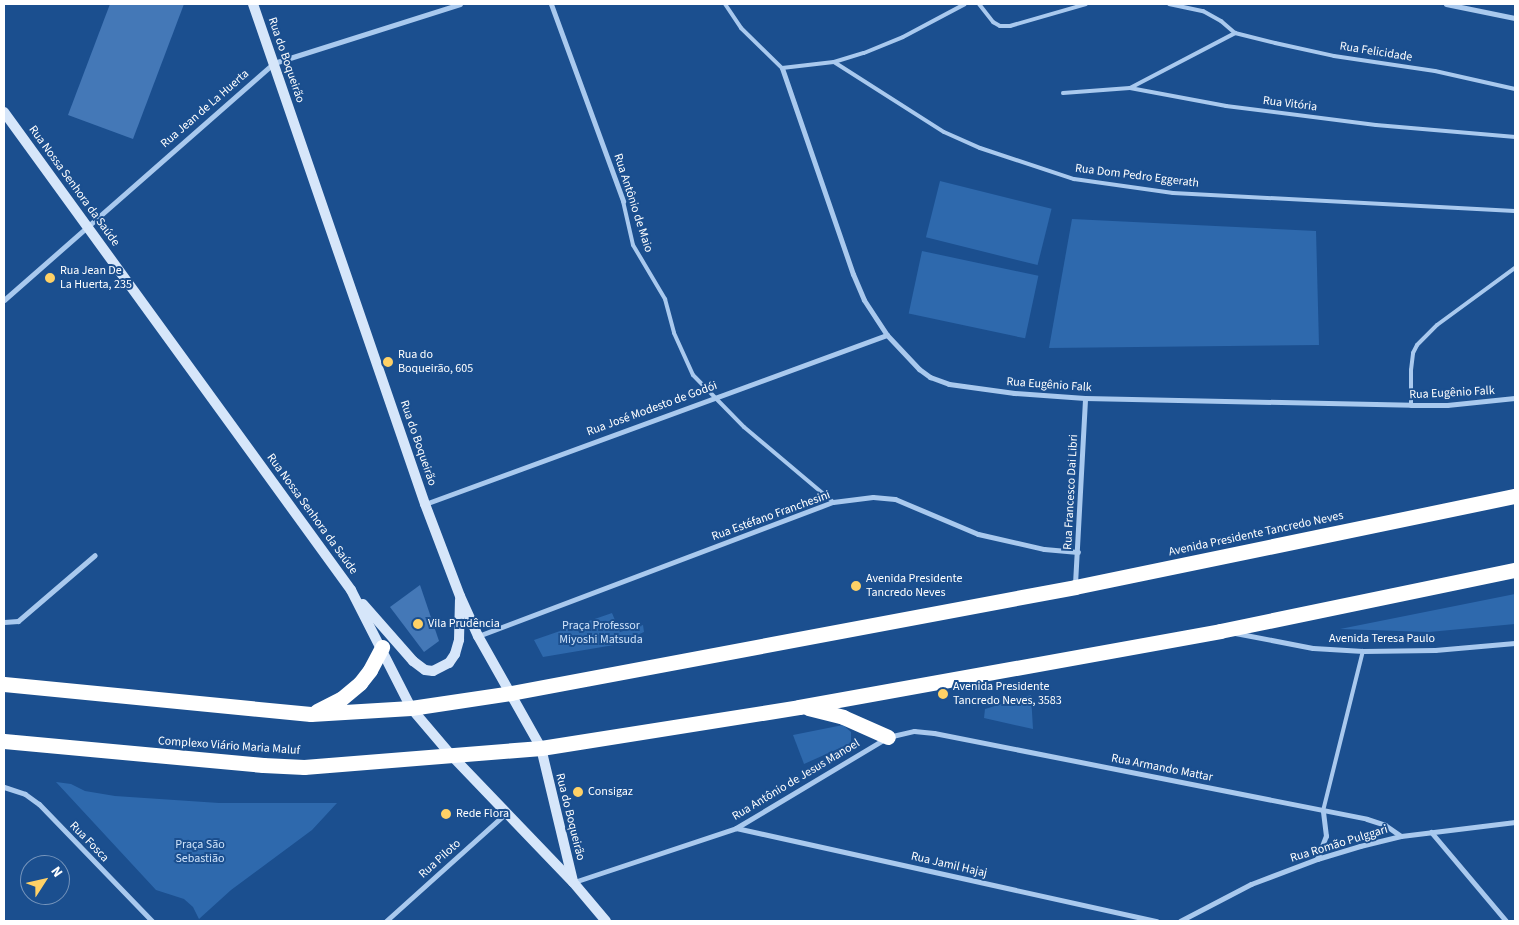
<!DOCTYPE html>
<html>
<head>
<meta charset="utf-8">
<style>
	body { margin:0 }
	#map { position:relative; width:1519px; height:925px; overflow:hidden; background:#1b4f8f; font-family:"Source Sans 3",sans-serif }
	div>[style] { position:absolute }
	[style*='--x'] { left:calc(var(--x)*1px); top:calc(var(--y)*1px); width:calc(var(--w)*1px); rotate:calc(var(--a)*1deg) }
	.green>* { inset:0; background:#2e69ad; transform-origin:0 0 }
	.building>* { inset:0; background:#4478b7 }
	.lane>* { height:4px; margin:-2px; padding:0 2px; transform-origin:2px; border-radius:2px; background:#a9c9ee }
	.street>* { height:5px; margin:-2.5px; padding:0 2.5px; transform-origin:2.5px; border-radius:2.5px; background:#a9c9ee }
	.secondary>* { height:10px; margin:-5px; padding:0 5px; transform-origin:5px; border-radius:5px; background:#d6e6fa }
	.highway>* { height:15px; margin:-7.5px; padding:0 7.5px; transform-origin:7.5px; border-radius:7.5px; background:#fff }
	.dots>* { width:14px; height:14px; translate:-50% -50%; box-sizing:border-box; border:2px solid #1b4f8f; border-radius:50% }
	span { translate:-50% -50%; white-space:nowrap; text-align:center; line-height:1.15; -webkit-text-stroke:4px #1b4f8f; paint-order:stroke }
	.street-label { font-size:12px; color:#fff }
	.poi-label { font-size:12px; color:#fff }
	.left { translate:0 -50%; text-align:left }
	.park-label { font-size:12px; color:#cfe3fa }
	.frame { position:absolute; inset:0; border:5px solid #fff; pointer-events:none }
	.north { position:absolute; left:20px; top:855px; width:50px; height:50px; box-sizing:border-box; background:#1b4f8f; border:1px solid #7695bc; border-radius:50%; rotate:55deg; font-size:14px; font-weight:700; line-height:20px; text-align:center; color:#fff }
	.north::after { content:''; display:block; margin:auto; width:18px; height:22px; background:#ffd166; clip-path:polygon(50% 0,100% 100%,50% 72%,0 100%) }
</style>
</head>
<body>
<div id="map">
	<div class="green">
		<div style="left:940px;top:181px;width:115px;height:58px;rotate:14deg"></div>
		<div style="clip-path:polygon(1072px 219px,1316px 231px,1319px 345px,1049px 348px)"></div>
		<div style="left:922px;top:251px;width:119px;height:64px;rotate:12deg"></div>
		<div style="clip-path:polygon(1515px 594px,1515px 624px,1429px 632px,1340px 629px)"></div>
		<div style="clip-path:polygon(612px 613px,620px 632px,643px 625px,644px 632px,614px 645px,543px 657px,534px 640px)"></div>
		<div style="clip-path:polygon(1031px 695px,1033px 729px,984px 718px,985px 709px)"></div>
		<div style="clip-path:polygon(843px 725px,851px 732px,851px 743px,804px 764px,793px 735px)"></div>
		<div style="clip-path:polygon(56px 782px,71px 784px,85px 791px,115px 796px,219px 803px,337px 803px,312px 830px,231px 890px,199px 919px,193px 907px,184px 899px,156px 890px)"></div>
	</div>
	<div class="building">
		<div style="clip-path:polygon(110px 4px,184px 4px,133px 139px,68px 115px)"></div>
		<div style="clip-path:polygon(420px 585px,439px 641px,424px 652px,390px 607px)"></div>
	</div>
	<div class="lane">
		<div style="--x:725;--y:4;--w:29;--a:56"></div>
		<div style="--x:741;--y:28;--w:57;--a:44.3"></div>
		<div style="--x:782;--y:68;--w:52;--a:-6.6"></div>
		<div style="--x:834;--y:62;--w:31;--a:-17"></div>
		<div style="--x:864;--y:53;--w:42;--a:-22.3"></div>
		<div style="--x:903;--y:37;--w:70;--a:-28"></div>
		<div style="--x:979;--y:4;--w:23;--a:52"></div>
		<div style="--x:993;--y:22;--w:8;--a:30"></div>
		<div style="--x:1000;--y:26;--w:10;--a:0"></div>
		<div style="--x:1010;--y:26;--w:79;--a:-16.1"></div>
		<div style="--x:1169;--y:4;--w:35;--a:12"></div>
		<div style="--x:1203;--y:11;--w:21;--a:29"></div>
		<div style="--x:1221;--y:21;--w:18;--a:41"></div>
		<div style="--x:1235;--y:33;--w:41;--a:14"></div>
		<div style="--x:1275;--y:43;--w:60;--a:12.4"></div>
		<div style="--x:1334;--y:56;--w:102;--a:8.4"></div>
		<div style="--x:1435;--y:71;--w:82;--a:12.7"></div>
		<div style="--x:834;--y:62;--w:130;--a:32.5"></div>
		<div style="--x:944;--y:132;--w:39;--a:24"></div>
		<div style="--x:980;--y:148;--w:99;--a:18.3"></div>
		<div style="--x:1074;--y:179;--w:100;--a:8"></div>
		<div style="--x:1173;--y:193;--w:342;--a:3"></div>
		<div style="--x:1130;--y:88;--w:119;--a:-27.6"></div>
		<div style="--x:1063;--y:93;--w:67;--a:-4.3"></div>
		<div style="--x:1130;--y:88;--w:98;--a:10.6"></div>
		<div style="--x:1226;--y:106;--w:151;--a:7.2"></div>
		<div style="--x:1376;--y:125;--w:140;--a:4.9"></div>
		<div style="--x:623;--y:201;--w:45;--a:77.2"></div>
		<div style="--x:633;--y:245;--w:63;--a:59.3"></div>
		<div style="--x:665;--y:299;--w:35;--a:75"></div>
		<div style="--x:674;--y:333;--w:46;--a:65.7"></div>
		<div style="--x:693;--y:375;--w:73;--a:45.6"></div>
		<div style="--x:744;--y:427;--w:116;--a:40.1"></div>
		<div style="--x:1411;--y:405;--w:35;--a:-90"></div>
		<div style="--x:1411;--y:370;--w:17;--a:-83"></div>
		<div style="--x:1413;--y:353;--w:9;--a:-63"></div>
		<div style="--x:1417;--y:345;--w:28;--a:-45"></div>
		<div style="--x:1437;--y:325;--w:97;--a:-36.2"></div>
		<div style="--x:1323;--y:811;--w:165;--a:-76"></div>
	</div>
	<div class="street">
		<div style="--x:551;--y:4;--w:210;--a:69.9"></div>
		<div style="--x:1446;--y:4;--w:70;--a:11.5"></div>
		<div style="--x:782;--y:68;--w:218;--a:71"></div>
		<div style="--x:853;--y:274;--w:28;--a:67"></div>
		<div style="--x:864;--y:300;--w:42;--a:56.7"></div>
		<div style="--x:887;--y:335;--w:47;--a:46.7"></div>
		<div style="--x:919;--y:369;--w:14;--a:36"></div>
		<div style="--x:930;--y:377;--w:20;--a:20"></div>
		<div style="--x:949;--y:384;--w:66;--a:7.9"></div>
		<div style="--x:1014;--y:393;--w:71;--a:4"></div>
		<div style="--x:1085;--y:398;--w:326;--a:1.2"></div>
		<div style="--x:1411;--y:405;--w:36;--a:0"></div>
		<div style="--x:1447;--y:405;--w:68;--a:-5.9"></div>
		<div style="--x:4;--y:300;--w:359;--a:-41.3"></div>
		<div style="--x:274;--y:63;--w:195;--a:-17.6"></div>
		<div style="--x:425;--y:504;--w:492;--a:-20.1"></div>
		<div style="--x:1075;--y:584;--w:186;--a:-86.9"></div>
		<div style="--x:4;--y:622;--w:14;--a:-4"></div>
		<div style="--x:18;--y:621;--w:101;--a:-40.6"></div>
		<div style="--x:1235;--y:633;--w:79;--a:10.9"></div>
		<div style="--x:1313;--y:648;--w:50;--a:3.4"></div>
		<div style="--x:1363;--y:651;--w:72;--a:-0.8"></div>
		<div style="--x:1435;--y:650;--w:80;--a:-5"></div>
		<div style="--x:478;--y:636;--w:379;--a:-20.7"></div>
		<div style="--x:833;--y:502;--w:40;--a:-7.1"></div>
		<div style="--x:873;--y:497;--w:22;--a:5"></div>
		<div style="--x:895;--y:499;--w:90;--a:22.9"></div>
		<div style="--x:978;--y:534;--w:68;--a:12.8"></div>
		<div style="--x:1044;--y:549;--w:34;--a:5"></div>
		<div style="--x:4;--y:787;--w:22;--a:18"></div>
		<div style="--x:25;--y:794;--w:17;--a:36"></div>
		<div style="--x:39;--y:804;--w:163;--a:46"></div>
		<div style="--x:736;--y:828;--w:431;--a:12.5"></div>
		<div style="--x:1431;--y:832;--w:116;--a:49.9"></div>
		<div style="--x:1317;--y:859;--w:25;--a:-69"></div>
		<div style="--x:1326;--y:836;--w:25;--a:-97"></div>
		<div style="--x:574;--y:882;--w:171;--a:-18.4"></div>
		<div style="--x:736;--y:828;--w:177;--a:-30.9"></div>
		<div style="--x:888;--y:737;--w:27;--a:-13"></div>
		<div style="--x:914;--y:731;--w:20;--a:6"></div>
		<div style="--x:934;--y:733;--w:441;--a:11.2"></div>
		<div style="--x:1367;--y:819;--w:19;--a:18"></div>
		<div style="--x:1385;--y:825;--w:19;--a:35"></div>
		<div style="--x:386;--y:921;--w:161;--a:-42"></div>
		<div style="--x:1180;--y:921;--w:80;--a:-27.5"></div>
		<div style="--x:1251;--y:884;--w:71;--a:-20.7"></div>
		<div style="--x:1317;--y:859;--w:45;--a:-16.8"></div>
		<div style="--x:1360;--y:846;--w:42;--a:-13.7"></div>
		<div style="--x:1401;--y:836;--w:115;--a:-7"></div>
	</div>
	<div class="secondary">
		<div style="--x:253;--y:4;--w:529;--a:71.02"></div>
		<div style="--x:425;--y:504;--w:98;--a:69.2"></div>
		<div style="--x:460;--y:596;--w:44;--a:65.8"></div>
		<div style="--x:478;--y:636;--w:129;--a:60.6"></div>
		<div style="--x:541;--y:748;--w:137;--a:76.5"></div>
		<div style="--x:4;--y:112;--w:591;--a:54.02"></div>
		<div style="--x:351;--y:590;--w:132;--a:63"></div>
		<div style="--x:411;--y:708;--w:62;--a:49.6"></div>
		<div style="--x:451;--y:755;--w:176;--a:46.2"></div>
		<div style="--x:573;--y:882;--w:51;--a:49.8"></div>
		<div style="--x:363;--y:604;--w:76;--a:48.7"></div>
		<div style="--x:413;--y:661;--w:15;--a:37"></div>
		<div style="--x:425;--y:670;--w:8;--a:7"></div>
		<div style="--x:433;--y:671;--w:18;--a:-27"></div>
		<div style="--x:449;--y:663;--w:11;--a:-56"></div>
		<div style="--x:455;--y:654;--w:15;--a:-74"></div>
		<div style="--x:459;--y:640;--w:40;--a:-88.6"></div>
	</div>
	<div class="highway">
		<div style="--x:4;--y:684;--w:308;--a:5.6"></div>
		<div style="--x:311;--y:714;--w:100;--a:-3.4"></div>
		<div style="--x:411;--y:708;--w:101;--a:-8.5"></div>
		<div style="--x:511;--y:693;--w:574;--a:-10.64"></div>
		<div style="--x:1075;--y:587;--w:449;--a:-11.7"></div>
		<div style="--x:808;--y:708;--w:36;--a:14"></div>
		<div style="--x:843;--y:717;--w:49;--a:24"></div>
		<div style="--x:317;--y:711;--w:27;--a:-27"></div>
		<div style="--x:341;--y:699;--w:25;--a:-40"></div>
		<div style="--x:360;--y:683;--w:16;--a:-52"></div>
		<div style="--x:370;--y:670;--w:26;--a:-62"></div>
		<div style="--x:4;--y:741;--w:260;--a:5.3"></div>
		<div style="--x:263;--y:765;--w:41;--a:2.8"></div>
		<div style="--x:304;--y:767;--w:238;--a:-4.6"></div>
		<div style="--x:541;--y:748;--w:261;--a:-9"></div>
		<div style="--x:799;--y:707;--w:428;--a:-10.2"></div>
		<div style="--x:1220;--y:631;--w:301;--a:-11.7"></div>
	</div>
	<div class="dots">
		<div style="left:50px;top:278px;background:#ffd166"></div>
		<div style="left:388px;top:362px;background:#ffd166"></div>
		<div style="left:856px;top:586px;background:#ffd166"></div>
		<div style="left:418px;top:624px;background:#ffd166"></div>
		<div style="left:943px;top:694px;background:#ffd166"></div>
		<div style="left:578px;top:792px;background:#ffd166"></div>
		<div style="left:446px;top:814px;background:#ffd166"></div>
	</div>
	<div class="street-label">
		<span style="left:1376px;top:52px;rotate:9deg">Rua Felicidade</span>
		<span style="left:286px;top:60px;rotate:71deg">Rua do Boqueirão</span>
		<span style="left:1290px;top:104px;rotate:7deg">Rua Vitória</span>
		<span style="left:205px;top:109px;rotate:-41deg">Rua Jean de La Huerta</span>
		<span style="left:1137px;top:176px;rotate:7deg">Rua Dom Pedro Eggerath</span>
		<span style="left:74px;top:186px;rotate:54deg">Rua Nossa Senhora da Saúde</span>
		<span style="left:633px;top:203px;rotate:72deg">Rua Antônio de Maio</span>
		<span style="left:1049px;top:385px;rotate:4deg">Rua Eugênio Falk</span>
		<span style="left:1452px;top:393px;rotate:-3deg">Rua Eugênio Falk</span>
		<span style="left:652px;top:409px;rotate:-20deg">Rua José Modesto de Godói</span>
		<span style="left:418px;top:443px;rotate:71deg">Rua do Boqueirão</span>
		<span style="left:1071px;top:492px;rotate:-87deg">Rua Francesco Dai Libri</span>
		<span style="left:312px;top:514px;rotate:54deg">Rua Nossa Senhora da Saúde</span>
		<span style="left:771px;top:516px;rotate:-20deg">Rua Estéfano Franchesini</span>
		<span style="left:1256px;top:534px;rotate:-12deg">Avenida Presidente Tancredo Neves</span>
		<span style="left:1382px;top:639px">Avenida Teresa Paulo</span>
		<span style="left:229px;top:746px;rotate:4deg">Complexo Viário Maria Maluf</span>
		<span style="left:1162px;top:768px;rotate:11deg">Rua Armando Mattar</span>
		<span style="left:796px;top:780px;rotate:-31deg">Rua Antônio de Jesus Manoel</span>
		<span style="left:570px;top:817px;rotate:76deg">Rua do Boqueirão</span>
		<span style="left:89px;top:842px;rotate:46deg">Rua Fosca</span>
		<span style="left:1339px;top:844px;rotate:-17deg">Rua Romão Pulggari</span>
		<span style="left:440px;top:859px;rotate:-42deg">Rua Piloto</span>
		<span style="left:949px;top:865px;rotate:13deg">Rua Jamil Hajaj</span>
	</div>
	<div class="poi-label">
		<span class="left" style="left:60px;top:278px">Rua Jean De<br>La Huerta, 235</span>
		<span class="left" style="left:398px;top:362px">Rua do<br>Boqueirão, 605</span>
		<span class="left" style="left:866px;top:586px">Avenida Presidente<br>Tancredo Neves</span>
		<span class="left" style="left:428px;top:624px">Vila Prudência</span>
		<span class="left" style="left:953px;top:694px">Avenida Presidente<br>Tancredo Neves, 3583</span>
		<span class="left" style="left:588px;top:792px">Consigaz</span>
		<span class="left" style="left:456px;top:814px">Rede Flora</span>
	</div>
	<div class="park-label">
		<span style="left:601px;top:633px">Praça Professor<br>Miyoshi Matsuda</span>
		<span style="left:200px;top:852px">Praça São<br>Sebastião</span>
	</div>
	<div class="frame"></div>
	<div class="north">N</div>
</div>
</body>
</html>
